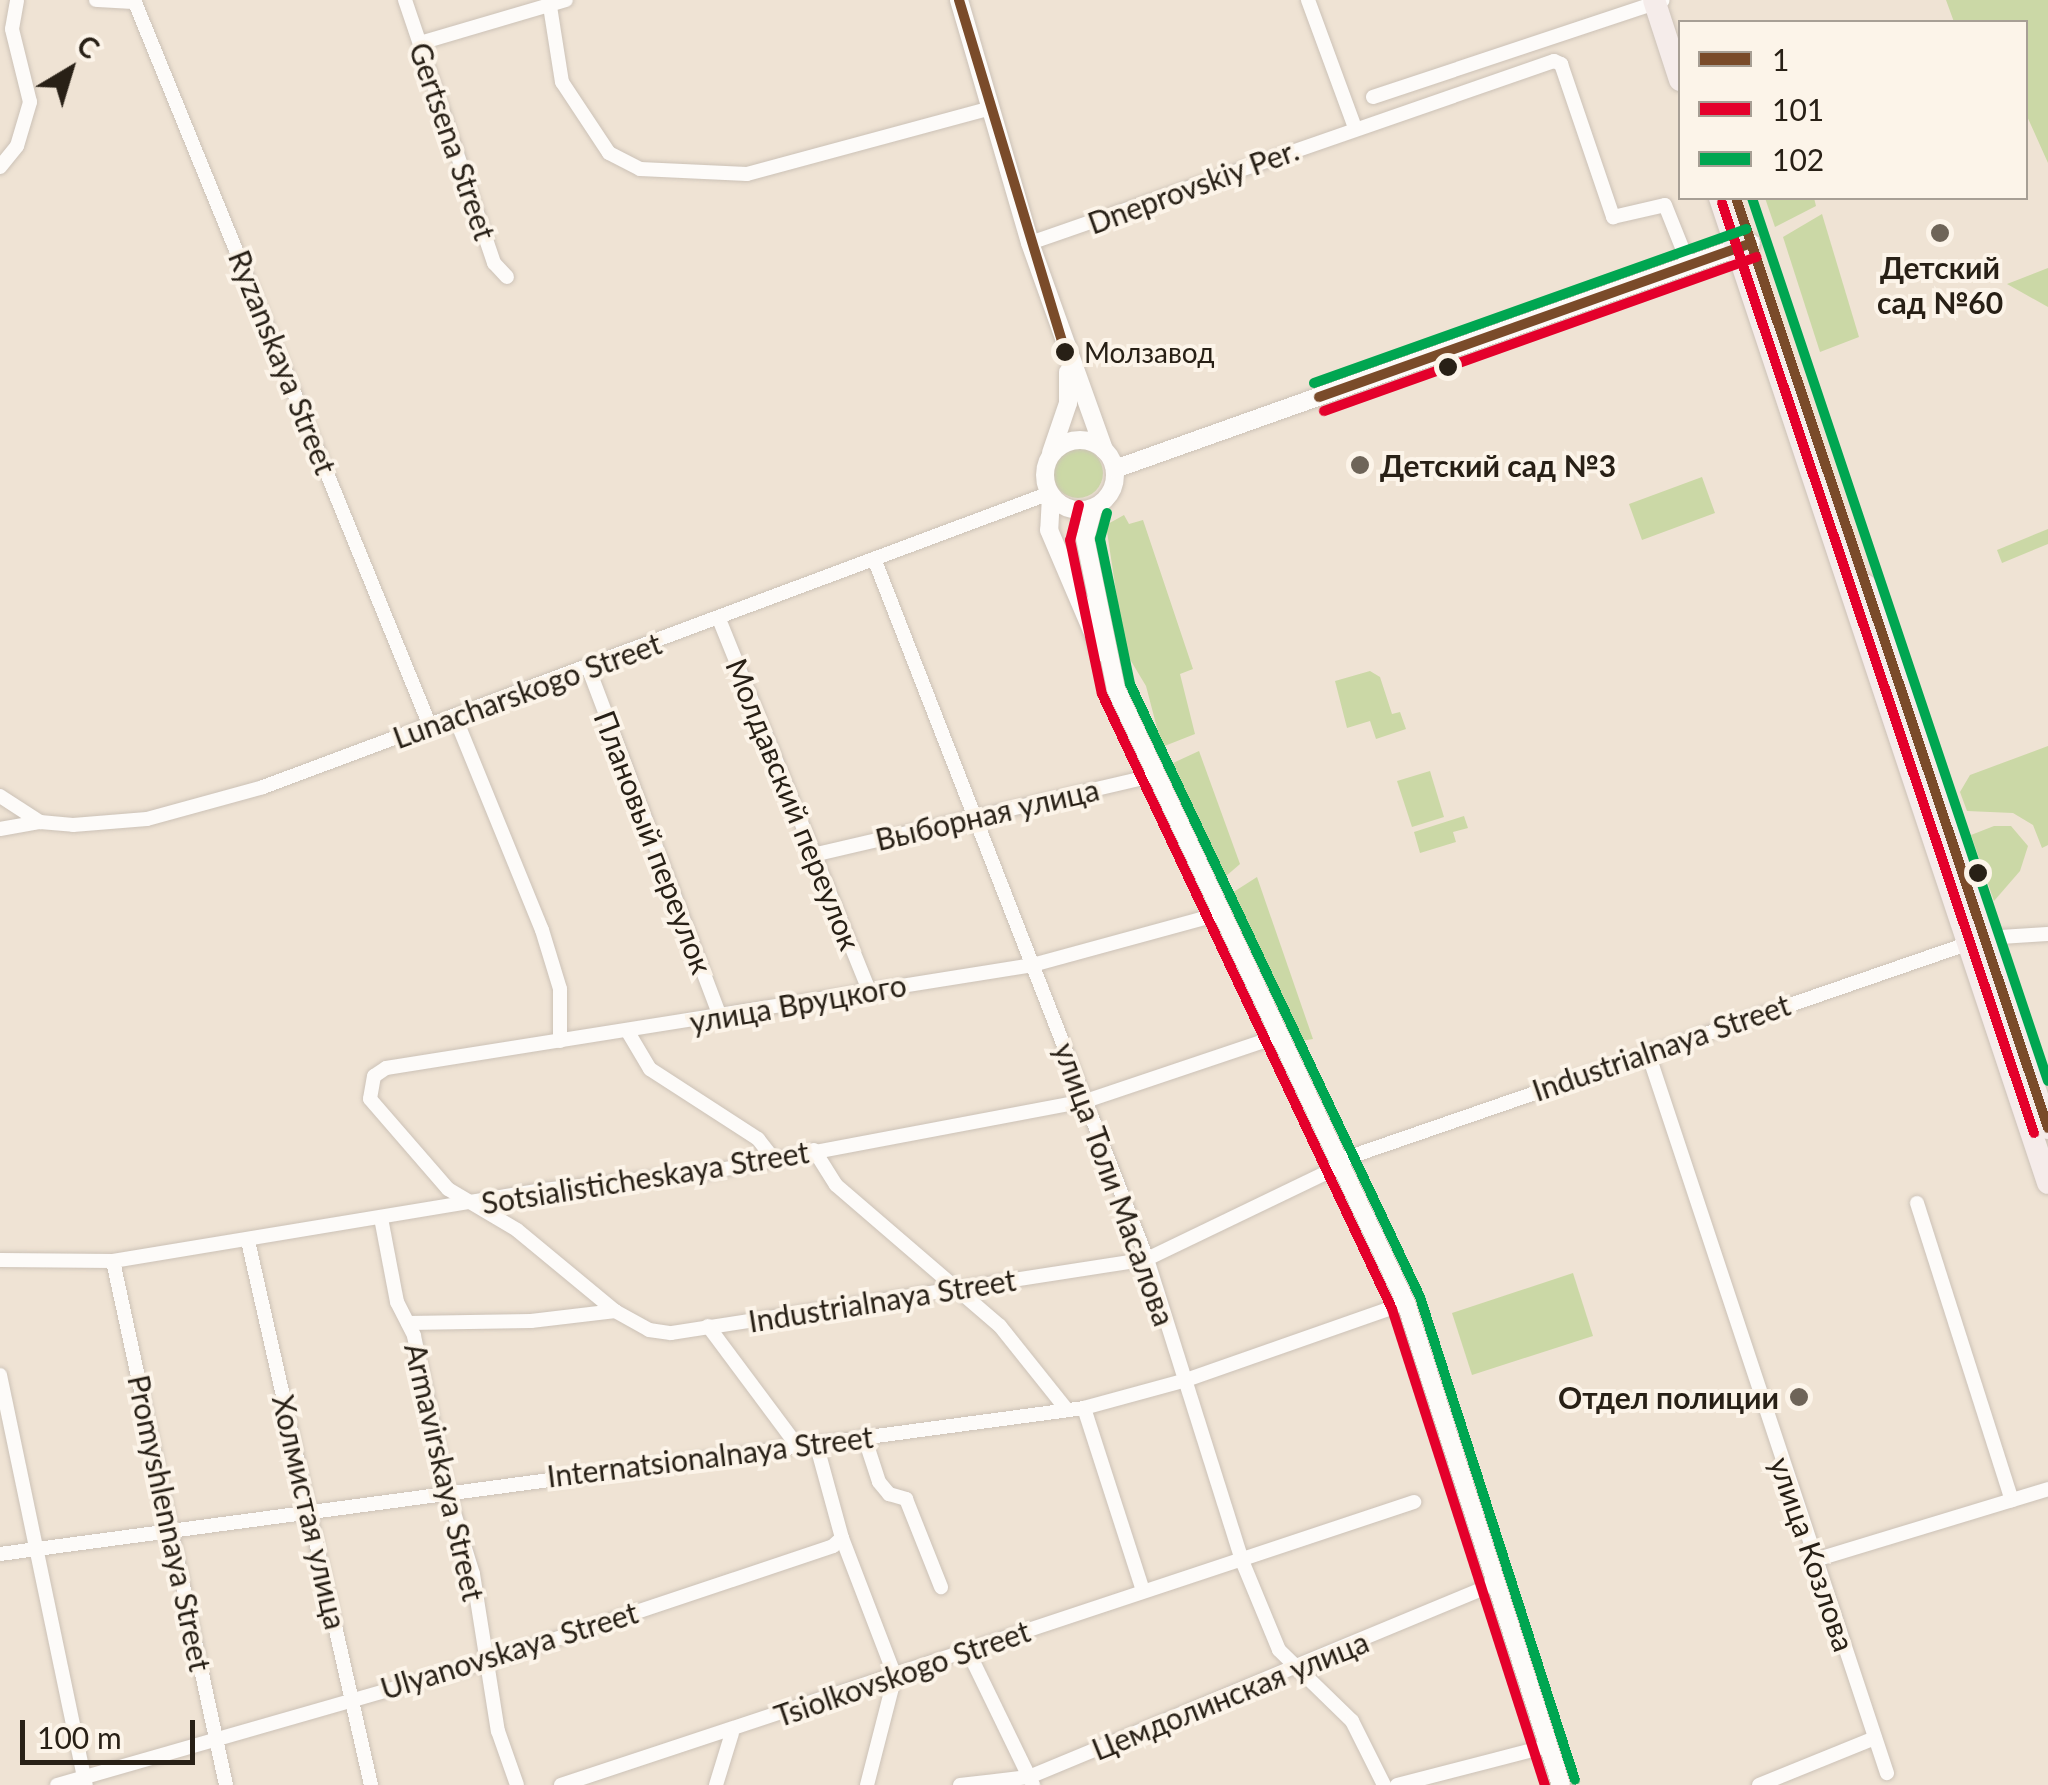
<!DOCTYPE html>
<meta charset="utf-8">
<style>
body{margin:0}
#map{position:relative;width:2048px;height:1785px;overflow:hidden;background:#efe3d4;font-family:Lato,sans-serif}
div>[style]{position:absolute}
.green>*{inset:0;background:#cbd8a6}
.round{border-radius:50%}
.roads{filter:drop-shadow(0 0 2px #ccc2b7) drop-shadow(0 0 2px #ccc2b7)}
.minor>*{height:14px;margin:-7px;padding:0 7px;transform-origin:7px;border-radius:7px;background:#fdfbf9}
.tertiary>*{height:18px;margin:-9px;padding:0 9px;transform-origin:9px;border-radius:9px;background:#fdfbf9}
.tertiary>.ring{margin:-9px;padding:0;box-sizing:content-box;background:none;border:18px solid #fdfbf9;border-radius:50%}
.trunk>*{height:22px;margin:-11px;padding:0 11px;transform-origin:11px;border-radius:11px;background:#f5ecea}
.bus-1>*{height:10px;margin:-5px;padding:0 5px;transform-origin:5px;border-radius:5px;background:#7a4b2a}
.bus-2>*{height:10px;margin:-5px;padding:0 5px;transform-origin:5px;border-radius:5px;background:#e4002b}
.bus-3>*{height:10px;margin:-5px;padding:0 5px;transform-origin:5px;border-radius:5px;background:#00a651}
.dots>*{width:28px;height:28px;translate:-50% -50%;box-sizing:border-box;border:5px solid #fcf4e9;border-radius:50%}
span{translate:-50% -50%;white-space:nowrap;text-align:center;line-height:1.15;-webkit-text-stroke:8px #fcf4e9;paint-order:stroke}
.bus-label{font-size:28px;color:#282016}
.left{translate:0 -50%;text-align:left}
.street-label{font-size:30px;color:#282016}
.poi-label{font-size:30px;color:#282016;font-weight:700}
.right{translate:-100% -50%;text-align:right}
.legend{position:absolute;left:1678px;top:20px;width:350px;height:180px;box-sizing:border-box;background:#fcf4e9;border:2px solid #a79f95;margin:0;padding:12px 18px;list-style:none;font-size:30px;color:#282016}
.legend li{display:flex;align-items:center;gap:20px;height:50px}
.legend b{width:50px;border:2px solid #a79f95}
.north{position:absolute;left:20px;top:20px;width:100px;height:100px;-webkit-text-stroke:8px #fcf4e9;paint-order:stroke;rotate:38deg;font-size:28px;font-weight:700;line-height:40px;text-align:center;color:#282016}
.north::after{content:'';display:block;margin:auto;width:35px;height:45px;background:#282016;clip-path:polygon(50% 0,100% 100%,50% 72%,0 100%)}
.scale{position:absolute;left:20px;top:1720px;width:175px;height:45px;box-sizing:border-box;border:5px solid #282016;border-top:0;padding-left:12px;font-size:30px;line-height:35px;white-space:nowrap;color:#282016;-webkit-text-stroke:8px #fcf4e9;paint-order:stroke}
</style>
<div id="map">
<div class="green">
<div style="clip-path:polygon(1946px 0,2048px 0,2048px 163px,2026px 114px,2026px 22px,1954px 22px)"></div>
<div style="clip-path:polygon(1765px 198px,1814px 198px,1816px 206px,1775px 227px)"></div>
<div style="clip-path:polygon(1822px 214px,1859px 337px,1820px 352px,1783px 237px)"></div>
<div style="clip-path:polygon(2048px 268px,2048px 307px,2007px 284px)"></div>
<div class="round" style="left:1053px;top:448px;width:50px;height:50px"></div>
<div style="clip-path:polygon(1702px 477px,1715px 513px,1642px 540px,1629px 504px)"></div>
<div style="clip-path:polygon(1124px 515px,1129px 524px,1143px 520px,1193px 669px,1180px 674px,1195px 734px,1162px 747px,1146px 686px,1125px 651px,1106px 525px)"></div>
<div style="clip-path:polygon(2048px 529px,2048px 544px,2002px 563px,1997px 550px)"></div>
<div style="clip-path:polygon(1370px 671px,1380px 677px,1392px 714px,1400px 712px,1406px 729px,1376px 739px,1370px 721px,1347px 728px,1335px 681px)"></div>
<div style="clip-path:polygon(2048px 746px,2048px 845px,2042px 848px,2033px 825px,2013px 813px,1967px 811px,1960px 792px,1970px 775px)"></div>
<div style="clip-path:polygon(1199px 751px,1240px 864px,1225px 877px,1173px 763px)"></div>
<div style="clip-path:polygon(1430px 771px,1444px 817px,1412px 827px,1397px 781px)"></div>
<div style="clip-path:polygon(1464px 816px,1468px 828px,1453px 832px,1456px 842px,1420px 853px,1414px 832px)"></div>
<div style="clip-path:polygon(1994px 826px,2011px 826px,2028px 846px,2020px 871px,1994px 901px,1971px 835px)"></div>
<div style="clip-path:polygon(1257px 877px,1313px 1039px,1301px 1041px,1232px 893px)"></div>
<div style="clip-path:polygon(1573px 1273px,1593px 1336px,1472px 1375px,1452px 1313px)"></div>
</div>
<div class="roads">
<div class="minor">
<div style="left:96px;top:0;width:39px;rotate:3deg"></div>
<div style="left:134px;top:0;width:784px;rotate:67.82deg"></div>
<div style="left:405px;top:0;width:278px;rotate:71.3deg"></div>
<div style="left:494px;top:263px;width:19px;rotate:47deg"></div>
<div style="left:549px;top:0;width:83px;rotate:81deg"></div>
<div style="left:562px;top:82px;width:85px;rotate:56.5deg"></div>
<div style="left:609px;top:153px;width:35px;rotate:27deg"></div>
<div style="left:640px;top:169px;width:107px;rotate:2.7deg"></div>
<div style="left:747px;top:174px;width:253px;rotate:-15.1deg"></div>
<div style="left:1308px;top:0;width:136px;rotate:69.8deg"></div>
<div style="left:420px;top:43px;width:152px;rotate:-16.4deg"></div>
<div style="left:1373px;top:97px;width:305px;rotate:-18.4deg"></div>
<div style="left:0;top:167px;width:27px;rotate:-51deg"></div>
<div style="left:17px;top:146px;width:46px;rotate:-73.5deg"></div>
<div style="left:30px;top:102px;width:75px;rotate:-103.9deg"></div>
<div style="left:12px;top:29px;width:29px;rotate:-80deg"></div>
<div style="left:1030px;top:243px;width:555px;rotate:-19.15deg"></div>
<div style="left:1554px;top:61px;width:8px;rotate:23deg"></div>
<div style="left:1561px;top:64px;width:162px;rotate:71.2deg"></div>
<div style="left:1613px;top:217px;width:53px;rotate:-13deg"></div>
<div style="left:1665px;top:205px;width:65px;rotate:68.2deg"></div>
<div style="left:875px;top:561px;width:749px;rotate:68.71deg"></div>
<div style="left:1147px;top:1259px;width:319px;rotate:72.5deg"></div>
<div style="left:1243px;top:1563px;width:94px;rotate:67.5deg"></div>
<div style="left:1279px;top:1650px;width:102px;rotate:44.2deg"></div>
<div style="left:1352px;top:1721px;width:72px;rotate:63.4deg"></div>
<div style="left:719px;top:619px;width:401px;rotate:68deg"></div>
<div style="left:588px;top:667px;width:373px;rotate:69.3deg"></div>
<div style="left:455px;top:717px;width:230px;rotate:67.8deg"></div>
<div style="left:542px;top:930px;width:62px;rotate:73deg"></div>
<div style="left:560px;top:989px;width:52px;rotate:90deg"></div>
<div style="left:0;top:796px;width:48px;rotate:33deg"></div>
<div style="left:40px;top:822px;width:33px;rotate:5deg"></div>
<div style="left:73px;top:825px;width:74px;rotate:-4.6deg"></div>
<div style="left:147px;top:819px;width:120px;rotate:-15.4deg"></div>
<div style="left:263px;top:787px;width:840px;rotate:-20.48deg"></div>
<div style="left:0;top:829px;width:41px;rotate:-9.9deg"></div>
<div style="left:817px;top:854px;width:348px;rotate:-13.1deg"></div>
<div style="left:1219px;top:914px;width:193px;rotate:164.7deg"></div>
<div style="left:1033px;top:965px;width:655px;rotate:170.95deg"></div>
<div style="left:386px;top:1068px;width:14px;rotate:146deg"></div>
<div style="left:374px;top:1076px;width:23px;rotate:100deg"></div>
<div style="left:370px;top:1099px;width:119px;rotate:49.1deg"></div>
<div style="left:448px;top:1189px;width:80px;rotate:30.7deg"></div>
<div style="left:517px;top:1230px;width:127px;rotate:39.6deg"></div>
<div style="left:615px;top:1311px;width:39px;rotate:29deg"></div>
<div style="left:649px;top:1330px;width:22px;rotate:8deg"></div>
<div style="left:671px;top:1333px;width:482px;rotate:-8.8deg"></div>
<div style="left:1147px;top:1259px;width:214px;rotate:-25.7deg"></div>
<div style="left:628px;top:1032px;width:43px;rotate:59.3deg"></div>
<div style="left:650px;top:1069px;width:129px;rotate:32.9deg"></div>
<div style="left:758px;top:1139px;width:24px;rotate:52deg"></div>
<div style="left:1647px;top:1050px;width:762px;rotate:71.64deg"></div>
<div style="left:814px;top:1150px;width:41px;rotate:57.8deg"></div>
<div style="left:836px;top:1185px;width:216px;rotate:40.7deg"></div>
<div style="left:1000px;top:1326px;width:107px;rotate:51.4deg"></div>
<div style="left:1338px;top:1161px;width:683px;rotate:-19.04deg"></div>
<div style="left:1984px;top:938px;width:64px;rotate:-3.6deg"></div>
<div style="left:1917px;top:1203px;width:312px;rotate:72.3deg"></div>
<div style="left:381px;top:1218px;width:86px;rotate:79.2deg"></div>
<div style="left:397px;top:1302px;width:38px;rotate:63deg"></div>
<div style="left:414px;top:1336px;width:157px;rotate:77.9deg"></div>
<div style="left:447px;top:1490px;width:88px;rotate:72.8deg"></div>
<div style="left:473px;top:1574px;width:159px;rotate:81deg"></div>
<div style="left:498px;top:1731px;width:57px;rotate:70.6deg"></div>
<div style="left:248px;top:1241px;width:558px;rotate:77.26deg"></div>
<div style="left:0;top:1260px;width:113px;rotate:0.5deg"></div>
<div style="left:113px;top:1261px;width:436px;rotate:-9.4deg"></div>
<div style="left:543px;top:1190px;width:167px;rotate:-6.2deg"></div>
<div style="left:709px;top:1172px;width:387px;rotate:-10.7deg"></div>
<div style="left:1089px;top:1100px;width:200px;rotate:-18.6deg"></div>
<div style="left:113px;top:1261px;width:536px;rotate:77.83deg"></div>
<div style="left:408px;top:1323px;width:123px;rotate:-0.9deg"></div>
<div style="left:531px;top:1321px;width:85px;rotate:-6.8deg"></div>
<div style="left:708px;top:1326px;width:147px;rotate:53.3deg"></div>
<div style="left:0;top:1375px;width:419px;rotate:78.2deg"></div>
<div style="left:1084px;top:1408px;width:192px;rotate:72.1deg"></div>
<div style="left:864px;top:1436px;width:48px;rotate:71.9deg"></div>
<div style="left:879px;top:1482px;width:16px;rotate:50deg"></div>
<div style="left:889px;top:1494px;width:18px;rotate:16deg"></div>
<div style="left:906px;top:1499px;width:95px;rotate:68.3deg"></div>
<div style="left:816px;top:1443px;width:98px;rotate:74.7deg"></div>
<div style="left:842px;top:1538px;width:148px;rotate:69deg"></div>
<div style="left:895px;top:1676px;width:113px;rotate:104.4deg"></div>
<div style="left:0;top:1554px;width:1094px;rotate:-7.67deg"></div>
<div style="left:1084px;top:1408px;width:103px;rotate:-15.3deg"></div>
<div style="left:1183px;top:1381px;width:236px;rotate:-19.3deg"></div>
<div style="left:1815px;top:1560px;width:244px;rotate:-16.9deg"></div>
<div style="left:968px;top:1651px;width:149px;rotate:64.1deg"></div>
<div style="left:57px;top:1785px;width:447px;rotate:-16deg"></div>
<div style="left:487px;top:1662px;width:365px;rotate:-18.5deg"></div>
<div style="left:833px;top:1546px;width:12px;rotate:-42deg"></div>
<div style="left:561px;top:1785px;width:899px;rotate:-18.35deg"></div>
<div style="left:716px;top:1785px;width:54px;rotate:-72.9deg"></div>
<div style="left:960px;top:1785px;width:69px;rotate:-6.6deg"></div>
<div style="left:1029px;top:1777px;width:503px;rotate:-22.54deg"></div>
<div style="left:1397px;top:1785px;width:156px;rotate:-14.5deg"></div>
<div style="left:1759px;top:1785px;width:125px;rotate:-22.1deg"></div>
</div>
<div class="tertiary">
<div style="left:959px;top:0;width:253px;rotate:73.7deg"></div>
<div style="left:1030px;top:243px;width:220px;rotate:70.3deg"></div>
<div class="ring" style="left:1045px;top:440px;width:52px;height:52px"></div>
<div style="left:1051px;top:453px;width:53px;rotate:-71.2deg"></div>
<div style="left:1068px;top:403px;width:31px;rotate:-90deg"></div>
<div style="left:1115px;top:469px;width:675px;rotate:-19.56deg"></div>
<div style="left:1051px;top:496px;width:34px;rotate:93deg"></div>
<div style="left:1049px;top:530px;width:133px;rotate:66.9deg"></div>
<div style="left:1093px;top:509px;width:30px;rotate:105deg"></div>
<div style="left:1085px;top:538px;width:154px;rotate:78.4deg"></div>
<div style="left:1116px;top:689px;width:679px;rotate:64.72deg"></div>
<div style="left:1406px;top:1303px;width:506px;rotate:72.17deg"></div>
</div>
<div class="trunk">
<div style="left:1654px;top:0;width:84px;rotate:72deg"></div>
<div style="left:1720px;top:198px;width:1038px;rotate:71.58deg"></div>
<div style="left:1865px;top:585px;width:573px;rotate:71.38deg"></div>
</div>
</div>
<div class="bus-1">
<div style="left:959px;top:0;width:368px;rotate:73.2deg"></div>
<div style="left:1736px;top:198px;width:981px;rotate:71.45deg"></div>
<div style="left:1319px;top:397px;width:459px;rotate:-19.6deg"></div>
</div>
<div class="bus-2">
<div style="left:1722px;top:203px;width:981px;rotate:71.45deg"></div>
<div style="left:1324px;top:411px;width:459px;rotate:-19.6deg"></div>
<div style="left:1079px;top:505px;width:36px;rotate:104deg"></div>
<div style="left:1070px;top:540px;width:157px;rotate:78.3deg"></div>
<div style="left:1102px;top:694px;width:680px;rotate:64.75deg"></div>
<div style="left:1392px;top:1309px;width:500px;rotate:72.2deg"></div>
</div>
<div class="bus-3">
<div style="left:1752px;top:198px;width:931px;rotate:71.47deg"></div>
<div style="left:1314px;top:383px;width:459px;rotate:-19.6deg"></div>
<div style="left:1107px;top:513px;width:27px;rotate:105deg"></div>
<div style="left:1100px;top:539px;width:148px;rotate:78.3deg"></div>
<div style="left:1130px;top:684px;width:678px;rotate:64.68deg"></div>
<div style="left:1420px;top:1297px;width:507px;rotate:72.21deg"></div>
</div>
<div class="dots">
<div style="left:1940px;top:233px;background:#6e6458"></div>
<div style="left:1065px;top:352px;background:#282016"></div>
<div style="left:1448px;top:367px;background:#282016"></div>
<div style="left:1360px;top:465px;background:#6e6458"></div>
<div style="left:1978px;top:873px;background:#282016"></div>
<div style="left:1799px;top:1397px;background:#6e6458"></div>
</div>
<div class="bus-label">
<span class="left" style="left:1084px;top:352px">Молзавод</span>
</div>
<div class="street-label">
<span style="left:453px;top:141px;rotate:71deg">Gertsena Street</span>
<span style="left:1193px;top:186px;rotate:-20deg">Dneprovskiy Per.</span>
<span style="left:283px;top:362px;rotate:68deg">Ryzanskaya Street</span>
<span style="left:527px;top:690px;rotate:-20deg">Lunacharskogo Street</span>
<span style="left:794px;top:804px;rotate:68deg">Молдавский переулок</span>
<span style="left:987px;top:814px;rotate:-13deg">Выборная улица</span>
<span style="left:654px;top:842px;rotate:69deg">Плановый переулок</span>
<span style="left:798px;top:1003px;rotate:-10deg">улица Вруцкого</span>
<span style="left:1661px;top:1047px;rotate:-19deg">Industrialnaya Street</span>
<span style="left:645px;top:1177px;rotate:-9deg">Sotsialisticheskaya Street</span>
<span style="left:1115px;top:1184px;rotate:70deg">улица Толи Масалова</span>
<span style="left:882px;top:1300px;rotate:-9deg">Industrialnaya Street</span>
<span style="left:710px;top:1456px;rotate:-7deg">Internatsionalnaya Street</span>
<span style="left:445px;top:1472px;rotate:77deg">Armavirskaya Street</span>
<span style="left:310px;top:1512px;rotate:77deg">Холмистая улица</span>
<span style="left:170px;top:1523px;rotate:78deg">Promyshlennaya Street</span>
<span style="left:1813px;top:1554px;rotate:71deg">улица Козлова</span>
<span style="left:509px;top:1650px;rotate:-17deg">Ulyanovskaya Street</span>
<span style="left:902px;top:1673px;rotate:-19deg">Tsiolkovskogo Street</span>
<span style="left:1230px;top:1695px;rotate:-22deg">Цемдолинская улица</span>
</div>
<div class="poi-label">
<span style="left:1940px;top:284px">Детский<br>сад №60</span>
<span class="left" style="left:1380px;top:465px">Детский сад №3</span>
<span class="right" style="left:1779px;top:1397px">Отдел полиции</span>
</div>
<ul class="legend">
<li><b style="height:12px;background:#7a4b2a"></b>1</li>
<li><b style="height:12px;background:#e4002b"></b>101</li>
<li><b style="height:12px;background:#00a651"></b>102</li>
</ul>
<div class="north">С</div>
<div class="scale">100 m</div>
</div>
